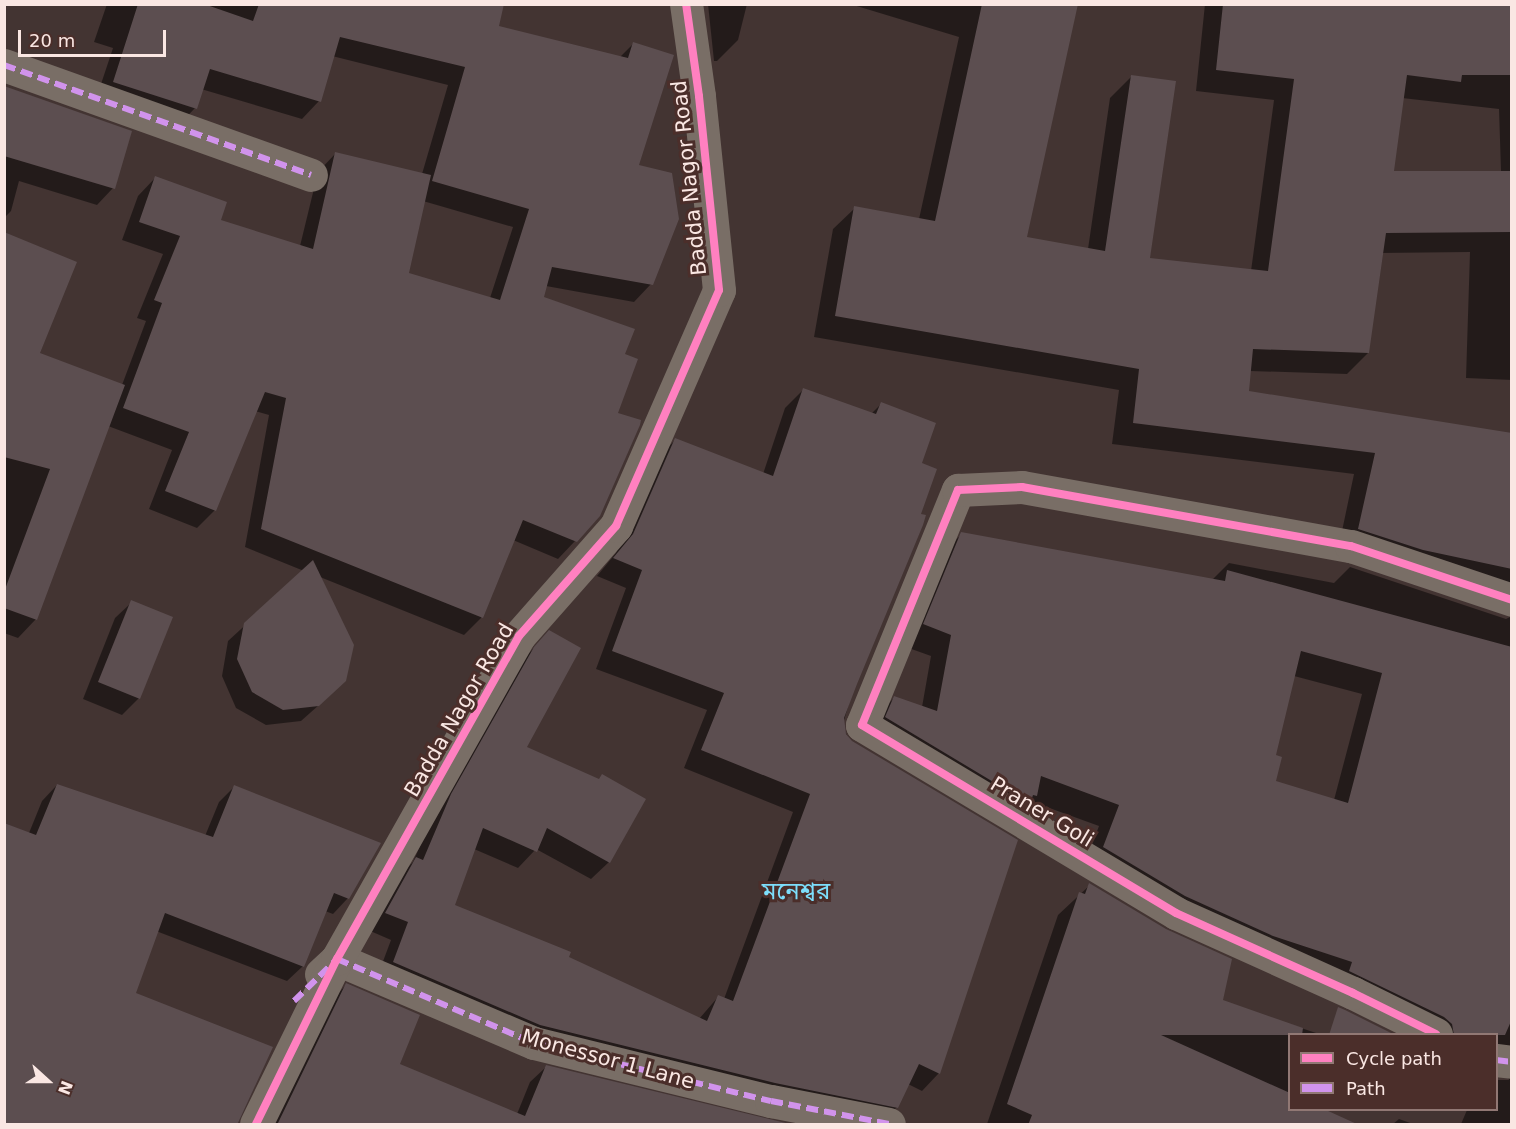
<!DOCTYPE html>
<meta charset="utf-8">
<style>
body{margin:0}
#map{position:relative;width:1516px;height:1129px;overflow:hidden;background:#433432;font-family:"DejaVu Sans","Noto Sans Bengali",sans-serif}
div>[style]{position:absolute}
.shadow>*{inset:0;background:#0007}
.building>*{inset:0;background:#5c4e50}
.minor>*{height:33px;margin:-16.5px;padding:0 16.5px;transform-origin:16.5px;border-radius:16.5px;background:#796e66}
.quiet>*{height:6px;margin-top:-3px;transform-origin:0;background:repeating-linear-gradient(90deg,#d193ec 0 12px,transparent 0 18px)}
.cycleway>*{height:8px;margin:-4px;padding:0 4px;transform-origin:4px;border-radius:4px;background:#ff80c0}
span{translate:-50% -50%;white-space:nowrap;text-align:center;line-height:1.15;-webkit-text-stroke:6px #4b2e2a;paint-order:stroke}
.street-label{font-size:21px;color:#fae7e3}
.quarter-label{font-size:24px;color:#7ddefb}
.frame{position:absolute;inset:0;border:6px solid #fae7e3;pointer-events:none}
.legend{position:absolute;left:1288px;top:1033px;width:210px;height:78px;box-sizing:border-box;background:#4b2e2a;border:2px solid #917874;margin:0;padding:8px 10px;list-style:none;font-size:18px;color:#fae7e3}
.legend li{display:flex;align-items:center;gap:12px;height:30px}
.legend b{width:30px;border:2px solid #917874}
.north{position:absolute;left:18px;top:1051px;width:60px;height:60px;-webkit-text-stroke:4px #4b2e2a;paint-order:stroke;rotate:111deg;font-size:16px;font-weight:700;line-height:24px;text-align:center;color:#fae7e3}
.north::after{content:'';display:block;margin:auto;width:21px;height:27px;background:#fae7e3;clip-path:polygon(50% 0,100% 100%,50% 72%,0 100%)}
.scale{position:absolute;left:18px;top:30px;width:148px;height:27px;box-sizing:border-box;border:3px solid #fae7e3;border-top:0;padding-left:8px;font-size:18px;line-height:21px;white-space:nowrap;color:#fae7e3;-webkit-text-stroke:4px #4b2e2a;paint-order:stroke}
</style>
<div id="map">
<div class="shadow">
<div style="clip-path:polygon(evenodd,107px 4px,503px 4px,497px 27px,619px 58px,633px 44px,637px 167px,651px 284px,634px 302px,546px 286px,543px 298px,623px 355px,616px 413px,575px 541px,558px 559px,513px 540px,481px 618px,464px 635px,320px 577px,328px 697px,301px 721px,266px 725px,236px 708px,222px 676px,228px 641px,304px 571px,245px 547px,269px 415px,255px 411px,215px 510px,197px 528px,149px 509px,172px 450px,108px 426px,36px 619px,18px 638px,4px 633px,4px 236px,38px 354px,122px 385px,146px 321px,137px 318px,163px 254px,122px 240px,138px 196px,155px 178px,219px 221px,300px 246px,318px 172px,335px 154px,422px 174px,448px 85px,332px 56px,319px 101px,302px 119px,201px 89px,195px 108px,178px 126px,96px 99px,113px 48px,94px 42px,107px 4px,423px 201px,513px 227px,490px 298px,407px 274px,423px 201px)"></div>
<div style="clip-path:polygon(708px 4px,747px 4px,738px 40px,717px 61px,714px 61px)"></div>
<div style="clip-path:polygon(evenodd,850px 4px,1076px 4px,1025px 238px,1088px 249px,1110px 98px,1131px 77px,1148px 259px,1251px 271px,1274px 100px,1196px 91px,1205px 4px,1512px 4px,1512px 380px,1466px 378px,1470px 252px,1381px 253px,1368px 353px,1347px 374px,1250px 371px,1247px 393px,1512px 435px,1512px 1124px,1461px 1124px,1467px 1110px,1496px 1110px,1496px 1080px,1509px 1080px,1508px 1076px,1496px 1066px,1496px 1034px,1416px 1034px,1083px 869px,1099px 826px,1030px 801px,1008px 824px,873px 719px,894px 698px,922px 707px,931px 656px,903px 646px,940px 555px,962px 534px,1212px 580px,1229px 563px,1334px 583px,1350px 567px,1506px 619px,1510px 617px,1505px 608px,1338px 550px,1354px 474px,1112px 444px,1119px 390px,814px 337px,833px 229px,855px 208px,919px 219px,959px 37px,850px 4px,1402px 98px,1499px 109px,1501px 172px,1392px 173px,1402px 98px,850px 4px,1294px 676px,1362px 694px,1334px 800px,1274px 782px,1274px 756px,1294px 676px)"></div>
<div style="clip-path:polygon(4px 88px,113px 188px,97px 205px,19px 181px,11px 211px,4px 218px)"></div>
<div style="clip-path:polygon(803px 390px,871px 414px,881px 404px,920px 464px,842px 727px,851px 742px,939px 1073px,922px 1091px,908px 1084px,897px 1107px,880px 1124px,757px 1100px,376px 980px,391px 940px,368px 930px,399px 876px,413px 862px,434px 814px,517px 666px,549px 632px,525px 748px,609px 862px,591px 879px,536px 849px,518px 868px,474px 849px,453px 906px,699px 1019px,718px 997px,724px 999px,793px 812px,684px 768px,707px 710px,596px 669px,626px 588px,597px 576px,616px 553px,658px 458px,675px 440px,763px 474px,785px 408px)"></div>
<div style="clip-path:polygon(132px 602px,139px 698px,122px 715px,83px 699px,115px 618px)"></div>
<div style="clip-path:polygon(57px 785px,205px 836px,219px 802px,234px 787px,348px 898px,333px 914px,325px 911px,303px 966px,287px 981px,156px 931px,134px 994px,4px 1124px,29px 833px,42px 801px)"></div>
<div style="clip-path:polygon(1090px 885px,1221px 1001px,1319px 1034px,1290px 1034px,1290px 1110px,1322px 1110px,1355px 1124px,987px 1124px,1058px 915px)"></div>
<div style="clip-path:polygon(346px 985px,399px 1065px,517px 1114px,530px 1082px,546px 1067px,786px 1124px,270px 1124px,331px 1001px)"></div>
<div style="clip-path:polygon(1399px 1119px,1413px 1124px,1393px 1124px)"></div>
</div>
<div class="building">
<div style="clip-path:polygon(138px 4px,204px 4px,253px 21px,259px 4px,504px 4px,499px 26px,628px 58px,633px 42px,674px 55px,639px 165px,672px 173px,679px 219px,653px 285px,552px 267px,544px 297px,635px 329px,625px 354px,638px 359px,618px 413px,641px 420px,640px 425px,600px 516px,577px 542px,523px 520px,483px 618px,261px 529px,286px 398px,265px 392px,216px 511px,165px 491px,189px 432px,123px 408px,162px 303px,154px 300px,180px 236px,139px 222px,155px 176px,227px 202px,221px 220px,313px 249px,335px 152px,431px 175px,409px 273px,500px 300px,529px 209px,432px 181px,465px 67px,340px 37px,321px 102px,210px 69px,197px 109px,113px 82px)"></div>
<div style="clip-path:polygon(982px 4px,1078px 4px,1027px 237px,1105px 251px,1131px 75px,1176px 81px,1150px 258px,1268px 271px,1294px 79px,1216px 70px,1223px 4px,1512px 4px,1512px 75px,1462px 75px,1461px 82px,1407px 75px,1394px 171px,1512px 171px,1512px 232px,1386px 233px,1369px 353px,1253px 349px,1249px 391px,1512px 433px,1512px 569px,1423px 550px,1358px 529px,1375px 453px,1133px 423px,1139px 369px,835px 316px,854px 206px,935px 221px)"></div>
<div style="clip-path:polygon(4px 86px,132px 131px,115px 189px,4px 156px)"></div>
<div style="clip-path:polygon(4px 232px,77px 262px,40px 353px,125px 385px,37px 620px,4px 608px,4px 592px,50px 469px,4px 457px)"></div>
<div style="clip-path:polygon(803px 388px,876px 414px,881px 402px,936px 423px,922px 463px,937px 469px,921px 514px,926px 515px,923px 525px,857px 684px,844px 718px,846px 734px,852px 741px,1018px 840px,940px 1074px,919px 1064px,898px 1108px,775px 1083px,540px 1025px,393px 962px,408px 922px,385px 913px,416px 857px,423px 860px,451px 794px,534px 647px,549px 630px,581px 648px,527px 747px,599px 779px,602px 774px,646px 799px,610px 863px,547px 828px,537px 852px,483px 828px,455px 905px,571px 952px,569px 957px,707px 1021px,718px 995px,733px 1001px,810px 794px,701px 750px,724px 693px,612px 651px,642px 570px,613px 558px,633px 534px,675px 438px,773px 476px)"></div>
<div style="clip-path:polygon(evenodd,961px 532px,1225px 581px,1227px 570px,1512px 647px,1512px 1019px,1505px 1035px,1454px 1035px,1452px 1024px,1444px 1017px,1349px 971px,1352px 962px,1273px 936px,1185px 896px,1103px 847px,1119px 805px,1041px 776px,1037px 796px,1033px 795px,1030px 804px,885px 717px,894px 696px,937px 711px,951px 635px,923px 624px,961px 532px,1301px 651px,1382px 673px,1348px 803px,1276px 781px,1282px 757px,1276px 755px,1301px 651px)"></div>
<div style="clip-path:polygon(313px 560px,354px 645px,346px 681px,319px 706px,283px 710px,252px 692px,237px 659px,244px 623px)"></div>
<div style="clip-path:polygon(131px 600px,173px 617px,140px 699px,98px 682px)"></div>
<div style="clip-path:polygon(57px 784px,213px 837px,234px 785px,381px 843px,349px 899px,334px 893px,304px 967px,165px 913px,136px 993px,273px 1047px,237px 1125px,4px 1125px,4px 823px,36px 835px)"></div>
<div style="clip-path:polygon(1089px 883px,1166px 929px,1232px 959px,1223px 1000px,1303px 1028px,1302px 1035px,1161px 1035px,1290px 1093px,1290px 1110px,1326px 1110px,1359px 1125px,1028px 1125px,1032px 1115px,1007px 1104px,1079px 892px,1085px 894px)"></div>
<div style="clip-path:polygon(346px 983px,420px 1015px,400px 1064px,525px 1116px,546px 1065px,794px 1125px,277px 1125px)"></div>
<div style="clip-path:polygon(1338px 1007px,1345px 1010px,1395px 1035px,1329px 1035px)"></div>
</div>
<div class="minor">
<div style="left:4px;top:65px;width:326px;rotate:19.7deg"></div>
<div style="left:321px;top:974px;width:22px;rotate:-43deg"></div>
<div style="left:337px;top:959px;width:214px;rotate:23.1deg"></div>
<div style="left:534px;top:1043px;width:244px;rotate:13.8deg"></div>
<div style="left:771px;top:1101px;width:120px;rotate:11deg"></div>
<div style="left:1436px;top:1034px;width:93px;rotate:-153.7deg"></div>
<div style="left:1353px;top:993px;width:194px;rotate:-155.7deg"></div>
<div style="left:1176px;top:913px;width:366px;rotate:-149.1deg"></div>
<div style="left:862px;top:725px;width:254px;rotate:-67.8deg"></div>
<div style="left:958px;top:490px;width:64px;rotate:-2.7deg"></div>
<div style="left:1022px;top:487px;width:334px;rotate:10.2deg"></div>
<div style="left:1351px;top:546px;width:170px;rotate:18.5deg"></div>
<div style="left:1496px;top:1060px;width:16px;rotate:7deg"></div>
<div style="left:256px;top:1124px;width:184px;rotate:-63.9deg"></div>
<div style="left:337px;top:959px;width:371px;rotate:-60.6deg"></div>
<div style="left:519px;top:636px;width:147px;rotate:-48.6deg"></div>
<div style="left:616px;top:526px;width:257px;rotate:-66.4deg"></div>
<div style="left:719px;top:290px;width:195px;rotate:-95.9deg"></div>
<div style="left:699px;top:96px;width:93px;rotate:-98deg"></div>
</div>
<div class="quiet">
<div style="left:4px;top:65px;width:326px;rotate:19.7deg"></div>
<div style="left:294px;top:1001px;width:60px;rotate:-44.3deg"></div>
<div style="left:337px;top:959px;width:214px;rotate:23.1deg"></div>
<div style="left:534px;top:1043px;width:244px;rotate:13.8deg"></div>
<div style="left:771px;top:1101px;width:120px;rotate:11deg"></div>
<div style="left:1496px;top:1060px;width:16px;rotate:7deg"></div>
</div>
<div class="cycleway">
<div style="left:1436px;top:1034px;width:93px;rotate:-153.7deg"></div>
<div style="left:1353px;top:993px;width:194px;rotate:-155.7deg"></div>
<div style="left:1176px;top:913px;width:366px;rotate:-149.1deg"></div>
<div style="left:862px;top:725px;width:254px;rotate:-67.8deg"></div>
<div style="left:958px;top:490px;width:64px;rotate:-2.7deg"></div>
<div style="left:1022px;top:487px;width:334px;rotate:10.2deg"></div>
<div style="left:1351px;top:546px;width:170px;rotate:18.5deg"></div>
<div style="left:256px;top:1124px;width:184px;rotate:-63.9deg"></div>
<div style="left:337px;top:959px;width:371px;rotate:-60.6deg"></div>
<div style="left:519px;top:636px;width:147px;rotate:-48.6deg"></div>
<div style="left:616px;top:526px;width:257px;rotate:-66.4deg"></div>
<div style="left:719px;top:290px;width:195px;rotate:-95.9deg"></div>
<div style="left:699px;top:96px;width:93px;rotate:-98deg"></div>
</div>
<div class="street-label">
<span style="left:689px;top:178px;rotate:-96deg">Badda Nagor Road</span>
<span style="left:459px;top:710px;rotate:-60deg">Badda Nagor Road</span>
<span style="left:1042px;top:812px;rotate:31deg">Praner Goli</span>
<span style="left:608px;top:1059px;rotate:15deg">Monessor 1 Lane</span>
</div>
<div class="quarter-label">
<span style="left:796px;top:892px">মনেশ্বর</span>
</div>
<div class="frame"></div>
<ul class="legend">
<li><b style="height:8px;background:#ff80c0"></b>Cycle path</li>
<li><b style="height:8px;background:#d193ec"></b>Path</li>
</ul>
<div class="north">N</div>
<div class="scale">20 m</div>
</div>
